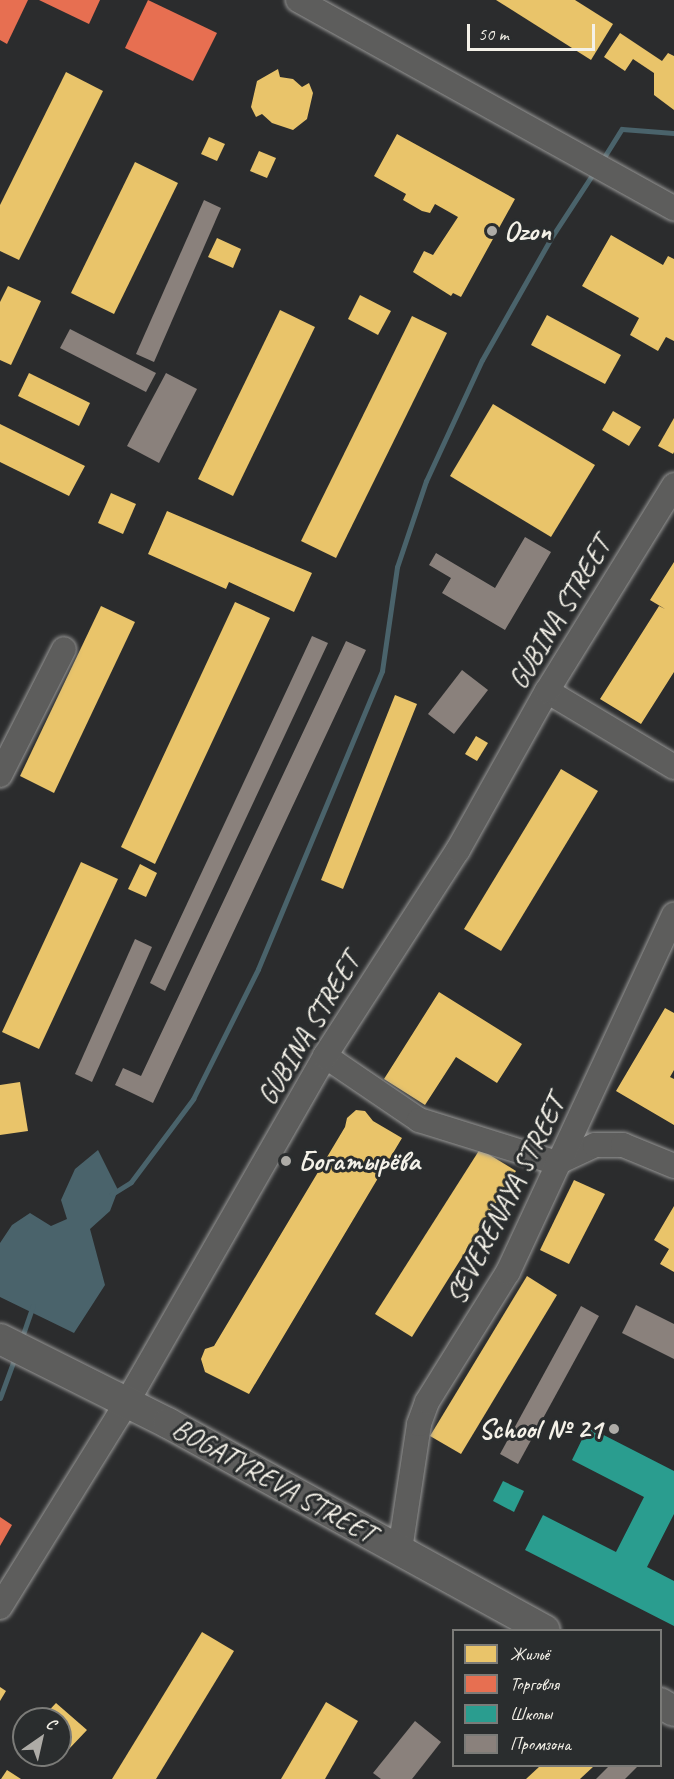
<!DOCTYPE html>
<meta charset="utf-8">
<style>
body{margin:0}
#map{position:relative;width:674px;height:1779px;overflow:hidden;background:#2b2c2d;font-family:Caveat,sans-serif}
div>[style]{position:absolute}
.water>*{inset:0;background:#4a636b}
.homes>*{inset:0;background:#e9c46a}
.shops>*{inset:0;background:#e76f51}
.schools>*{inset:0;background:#2a9d8f}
.industry>*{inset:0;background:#8a817c}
.stream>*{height:5px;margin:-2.5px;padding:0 2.5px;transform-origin:2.5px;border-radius:2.5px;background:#4a636b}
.roads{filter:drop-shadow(0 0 2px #979796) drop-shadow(0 0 2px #979796)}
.minor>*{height:24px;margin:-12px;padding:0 12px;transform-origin:12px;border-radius:12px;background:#5d5d5c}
.major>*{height:30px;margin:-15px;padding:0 15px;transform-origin:15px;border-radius:15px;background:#5d5d5c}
.dots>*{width:16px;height:16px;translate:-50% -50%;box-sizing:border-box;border:3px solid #2a2d2e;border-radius:50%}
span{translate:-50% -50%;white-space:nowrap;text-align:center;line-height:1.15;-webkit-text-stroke:6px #2a2d2e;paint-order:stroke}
.poi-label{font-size:28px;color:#f4f1e8;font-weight:700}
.left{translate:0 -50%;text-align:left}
.right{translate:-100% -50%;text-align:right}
.street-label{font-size:28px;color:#f4f1e8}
.legend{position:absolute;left:452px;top:1629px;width:210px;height:138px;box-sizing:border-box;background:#2a2d2e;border:2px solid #7b7b78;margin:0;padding:8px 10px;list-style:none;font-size:18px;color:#f4f1e8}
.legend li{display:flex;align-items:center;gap:12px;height:30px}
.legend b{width:30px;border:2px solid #7b7b78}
.north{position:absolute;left:12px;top:1707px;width:60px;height:60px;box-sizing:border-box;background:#2a2d2e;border:2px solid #7b7b78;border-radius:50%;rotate:34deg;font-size:16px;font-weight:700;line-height:24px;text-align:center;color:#f4f1e8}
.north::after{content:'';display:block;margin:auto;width:21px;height:27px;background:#aeaca7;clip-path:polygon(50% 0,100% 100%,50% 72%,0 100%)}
.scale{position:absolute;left:467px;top:24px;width:128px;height:27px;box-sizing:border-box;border:3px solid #f4f1e8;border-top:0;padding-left:8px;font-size:18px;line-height:21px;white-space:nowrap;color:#f4f1e8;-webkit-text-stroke:4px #2a2d2e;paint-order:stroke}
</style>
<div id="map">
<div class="water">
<div style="clip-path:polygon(98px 1150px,118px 1190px,110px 1211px,90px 1229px,105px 1285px,74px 1333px,0 1297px,0 1243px,12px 1225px,30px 1213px,51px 1226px,67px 1219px,61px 1200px,75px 1169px)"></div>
</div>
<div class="homes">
<div style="clip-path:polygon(496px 0,575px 0,613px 24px,591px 60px)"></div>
<div style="clip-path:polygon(620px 33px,662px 61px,668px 53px,674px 56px,674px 110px,654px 95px,654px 73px,633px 59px,625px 71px,604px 57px)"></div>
<div style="clip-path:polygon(278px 69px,280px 77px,293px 79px,302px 87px,309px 83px,313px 93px,307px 119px,293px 130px,272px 123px,262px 114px,256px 117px,251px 107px,257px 81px)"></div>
<div style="clip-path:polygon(66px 72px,103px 91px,19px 260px,0 251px,0 205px)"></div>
<div style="clip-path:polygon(397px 134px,515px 199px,461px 297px,453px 293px,451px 296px,413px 272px,424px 251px,433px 255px,458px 217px,435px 204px,430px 213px,422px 211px,403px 200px,406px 194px,374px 176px)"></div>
<div style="clip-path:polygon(209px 137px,225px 144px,217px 161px,201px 154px)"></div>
<div style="clip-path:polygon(259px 151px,276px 158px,267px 178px,250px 171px)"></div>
<div style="clip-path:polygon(135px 162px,178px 183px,114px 314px,71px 293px)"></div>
<div style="clip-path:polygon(611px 235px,663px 265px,668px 256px,674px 259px,674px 341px,666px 337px,658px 351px,630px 335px,639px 318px,582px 286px)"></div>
<div style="clip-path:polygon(217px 238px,241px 249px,233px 268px,208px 257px)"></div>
<div style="clip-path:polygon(8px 286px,41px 301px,11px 365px,0 360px,0 302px)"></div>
<div style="clip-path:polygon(360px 295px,391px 311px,378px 335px,348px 319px)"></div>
<div style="clip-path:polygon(280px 310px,315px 327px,233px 496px,198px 479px)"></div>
<div style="clip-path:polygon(547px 315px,621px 355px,605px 384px,531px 345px)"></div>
<div style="clip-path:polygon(412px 316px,447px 333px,336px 558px,301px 541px)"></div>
<div style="clip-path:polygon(29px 373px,90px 403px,79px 426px,18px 396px)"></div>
<div style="clip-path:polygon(493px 404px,595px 465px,551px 537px,450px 476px)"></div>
<div style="clip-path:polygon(613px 411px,641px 427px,629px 446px,602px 430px)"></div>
<div style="clip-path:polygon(674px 418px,674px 452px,673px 454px,658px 446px)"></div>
<div style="clip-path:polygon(0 424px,85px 466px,69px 496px,0 462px)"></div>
<div style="clip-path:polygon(111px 493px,136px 504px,123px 534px,98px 523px)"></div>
<div style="clip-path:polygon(167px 511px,312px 573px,294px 612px,229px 582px,226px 589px,148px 554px)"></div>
<div style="clip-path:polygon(674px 562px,674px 672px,641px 724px,600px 699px,659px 606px,665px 609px,650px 600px)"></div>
<div style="clip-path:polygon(235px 602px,270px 618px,155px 864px,121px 847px)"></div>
<div style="clip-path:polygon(101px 606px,135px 622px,54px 793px,20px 776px)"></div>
<div style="clip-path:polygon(395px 695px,417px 704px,343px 889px,321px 880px)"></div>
<div style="clip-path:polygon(476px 736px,488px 743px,477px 761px,465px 754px)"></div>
<div style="clip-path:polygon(561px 769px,598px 791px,501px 951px,464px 929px)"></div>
<div style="clip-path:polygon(81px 862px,118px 879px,39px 1049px,2px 1032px)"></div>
<div style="clip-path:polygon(140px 864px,157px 873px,146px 897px,128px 889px)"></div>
<div style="clip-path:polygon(439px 992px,522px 1044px,497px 1083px,456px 1057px,425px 1105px,384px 1079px)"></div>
<div style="clip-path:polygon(665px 1008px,674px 1013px,674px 1070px,670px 1077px,674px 1079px,674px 1125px,616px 1091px)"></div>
<div style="clip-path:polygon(20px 1082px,28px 1131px,0 1135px,0 1085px)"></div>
<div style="clip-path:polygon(356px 1110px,365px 1111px,373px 1121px,402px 1138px,249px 1394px,205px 1372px,201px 1359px,205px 1349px,214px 1346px,345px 1127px,347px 1118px)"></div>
<div style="clip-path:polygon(480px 1149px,516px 1171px,412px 1337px,375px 1314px)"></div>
<div style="clip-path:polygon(574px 1180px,605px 1194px,569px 1264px,540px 1250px)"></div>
<div style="clip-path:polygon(674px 1206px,674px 1272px,660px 1264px,669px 1249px,654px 1240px)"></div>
<div style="clip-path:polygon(527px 1276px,557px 1295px,461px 1454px,430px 1436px)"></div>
<div style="clip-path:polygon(202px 1632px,234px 1651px,156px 1779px,112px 1779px)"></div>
<div style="clip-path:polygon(0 1687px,6px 1691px,0 1701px)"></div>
<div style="clip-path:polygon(326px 1702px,358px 1721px,325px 1779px,281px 1779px)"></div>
<div style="clip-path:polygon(56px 1703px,87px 1730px,69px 1749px,60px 1741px,60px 1719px,41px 1719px)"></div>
<div style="clip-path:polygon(540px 1766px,594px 1766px,580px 1779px,526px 1779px)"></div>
<div style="clip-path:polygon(7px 1770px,21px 1779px,1px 1779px)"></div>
</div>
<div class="shops">
<div style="clip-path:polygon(0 0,28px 0,7px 44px,0 40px)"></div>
<div style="clip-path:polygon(39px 0,100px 0,89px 24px)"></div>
<div style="clip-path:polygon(148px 0,217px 33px,193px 81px,125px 48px)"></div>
<div style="clip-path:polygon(0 1517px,12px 1525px,0 1546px)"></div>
</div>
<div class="schools">
<div style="clip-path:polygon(588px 1427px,674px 1471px,674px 1514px,647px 1567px,674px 1581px,674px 1626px,525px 1550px,543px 1515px,616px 1552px,644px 1497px,572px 1460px)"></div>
<div style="clip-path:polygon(503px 1481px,524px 1491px,514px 1512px,493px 1501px)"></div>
</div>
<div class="industry">
<div style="clip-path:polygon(204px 200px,221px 208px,154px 362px,136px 354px)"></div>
<div style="clip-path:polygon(70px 329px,156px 373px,146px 392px,60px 348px)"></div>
<div style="clip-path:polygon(166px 373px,197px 389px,159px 463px,127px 446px)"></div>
<div style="clip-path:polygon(525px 537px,551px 552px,505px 630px,442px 593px,451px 578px,429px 565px,436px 553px,495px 588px)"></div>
<div style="clip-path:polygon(312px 636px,328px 643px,165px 991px,150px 983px)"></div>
<div style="clip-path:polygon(346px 641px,366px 650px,153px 1103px,115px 1085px,123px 1068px,141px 1076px)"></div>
<div style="clip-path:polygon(462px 670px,488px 690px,454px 734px,428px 714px)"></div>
<div style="clip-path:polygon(135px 939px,152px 947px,92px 1082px,75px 1074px)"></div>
<div style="clip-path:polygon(636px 1305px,674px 1324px,674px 1359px,622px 1333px)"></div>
<div style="clip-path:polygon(581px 1306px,599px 1316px,518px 1464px,500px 1454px)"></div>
<div style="clip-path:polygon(415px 1721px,441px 1742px,412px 1779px,381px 1779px,373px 1773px)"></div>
<div style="clip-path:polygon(609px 1766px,638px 1766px,625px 1779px,596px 1779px)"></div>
</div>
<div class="stream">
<div style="left:601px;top:162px;width:39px;rotate:-58deg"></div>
<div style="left:622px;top:129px;width:52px;rotate:4.4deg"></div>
<div style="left:112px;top:1194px;width:22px;rotate:-32deg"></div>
<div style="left:131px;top:1182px;width:104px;rotate:-53.2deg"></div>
<div style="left:193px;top:1099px;width:145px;rotate:-63.4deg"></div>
<div style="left:258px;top:969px;width:323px;rotate:-67.4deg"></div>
<div style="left:382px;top:671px;width:105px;rotate:-81.8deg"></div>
<div style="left:397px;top:567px;width:91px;rotate:-71.4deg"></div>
<div style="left:426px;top:481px;width:133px;rotate:-65.2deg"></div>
<div style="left:482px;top:360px;width:140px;rotate:-60.5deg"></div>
<div style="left:551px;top:238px;width:79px;rotate:-56.9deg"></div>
<div style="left:21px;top:1340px;width:36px;rotate:-71deg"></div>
<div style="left:0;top:1398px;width:44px;rotate:-69.9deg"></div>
</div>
<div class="roads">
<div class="minor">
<div style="left:298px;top:0;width:430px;rotate:29deg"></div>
<div style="left:547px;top:691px;width:148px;rotate:30.9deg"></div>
<div style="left:0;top:775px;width:141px;rotate:-63.1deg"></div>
<div style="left:325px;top:1056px;width:114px;rotate:34.2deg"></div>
<div style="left:419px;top:1120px;width:145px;rotate:17.3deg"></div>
<div style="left:557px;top:1163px;width:42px;rotate:-25.3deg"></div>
<div style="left:595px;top:1145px;width:28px"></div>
<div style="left:623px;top:1145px;width:55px;rotate:22.4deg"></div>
<div style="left:400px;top:1550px;width:127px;rotate:-81.4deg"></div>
<div style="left:419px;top:1424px;width:23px;rotate:-70deg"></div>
<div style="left:427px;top:1402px;width:153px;rotate:-58.1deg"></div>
<div style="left:508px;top:1272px;width:394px;rotate:-65.1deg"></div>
<div style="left:0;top:1607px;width:241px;rotate:-58.2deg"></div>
<div style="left:127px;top:1402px;width:399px;rotate:-60.2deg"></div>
<div style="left:325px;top:1056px;width:245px;rotate:-57.2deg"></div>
<div style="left:458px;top:850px;width:182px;rotate:-60.8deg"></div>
<div style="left:547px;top:691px;width:242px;rotate:-58.3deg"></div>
</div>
<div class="major">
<div style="left:0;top:1339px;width:188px;rotate:26.6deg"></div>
<div style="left:168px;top:1423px;width:430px;rotate:28.8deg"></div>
<div style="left:660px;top:1703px;width:16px;rotate:30deg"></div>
</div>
</div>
<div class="dots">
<div style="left:492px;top:231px;background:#aeaca7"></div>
<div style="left:286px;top:1161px;background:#aeaca7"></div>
<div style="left:614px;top:1429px;background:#aeaca7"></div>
</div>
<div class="poi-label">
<span class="left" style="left:504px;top:231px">Ozon</span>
<span class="left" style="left:298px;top:1161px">Богатырёва</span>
<span class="right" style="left:602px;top:1429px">School № 21</span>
</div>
<div class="street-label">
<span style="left:560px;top:613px;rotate:-59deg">GUBINA STREET</span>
<span style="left:309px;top:1029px;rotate:-59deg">GUBINA STREET</span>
<span style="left:506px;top:1200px;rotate:-63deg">SEVERENAYA STREET</span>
<span style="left:274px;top:1481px;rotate:29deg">BOGATYREVA STREET</span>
</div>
<ul class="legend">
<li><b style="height:16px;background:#e9c46a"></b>Жильё</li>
<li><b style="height:16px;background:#e76f51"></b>Торговля</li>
<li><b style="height:16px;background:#2a9d8f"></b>Школы</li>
<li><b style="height:16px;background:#8a817c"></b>Промзона</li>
</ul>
<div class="north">С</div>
<div class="scale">50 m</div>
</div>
